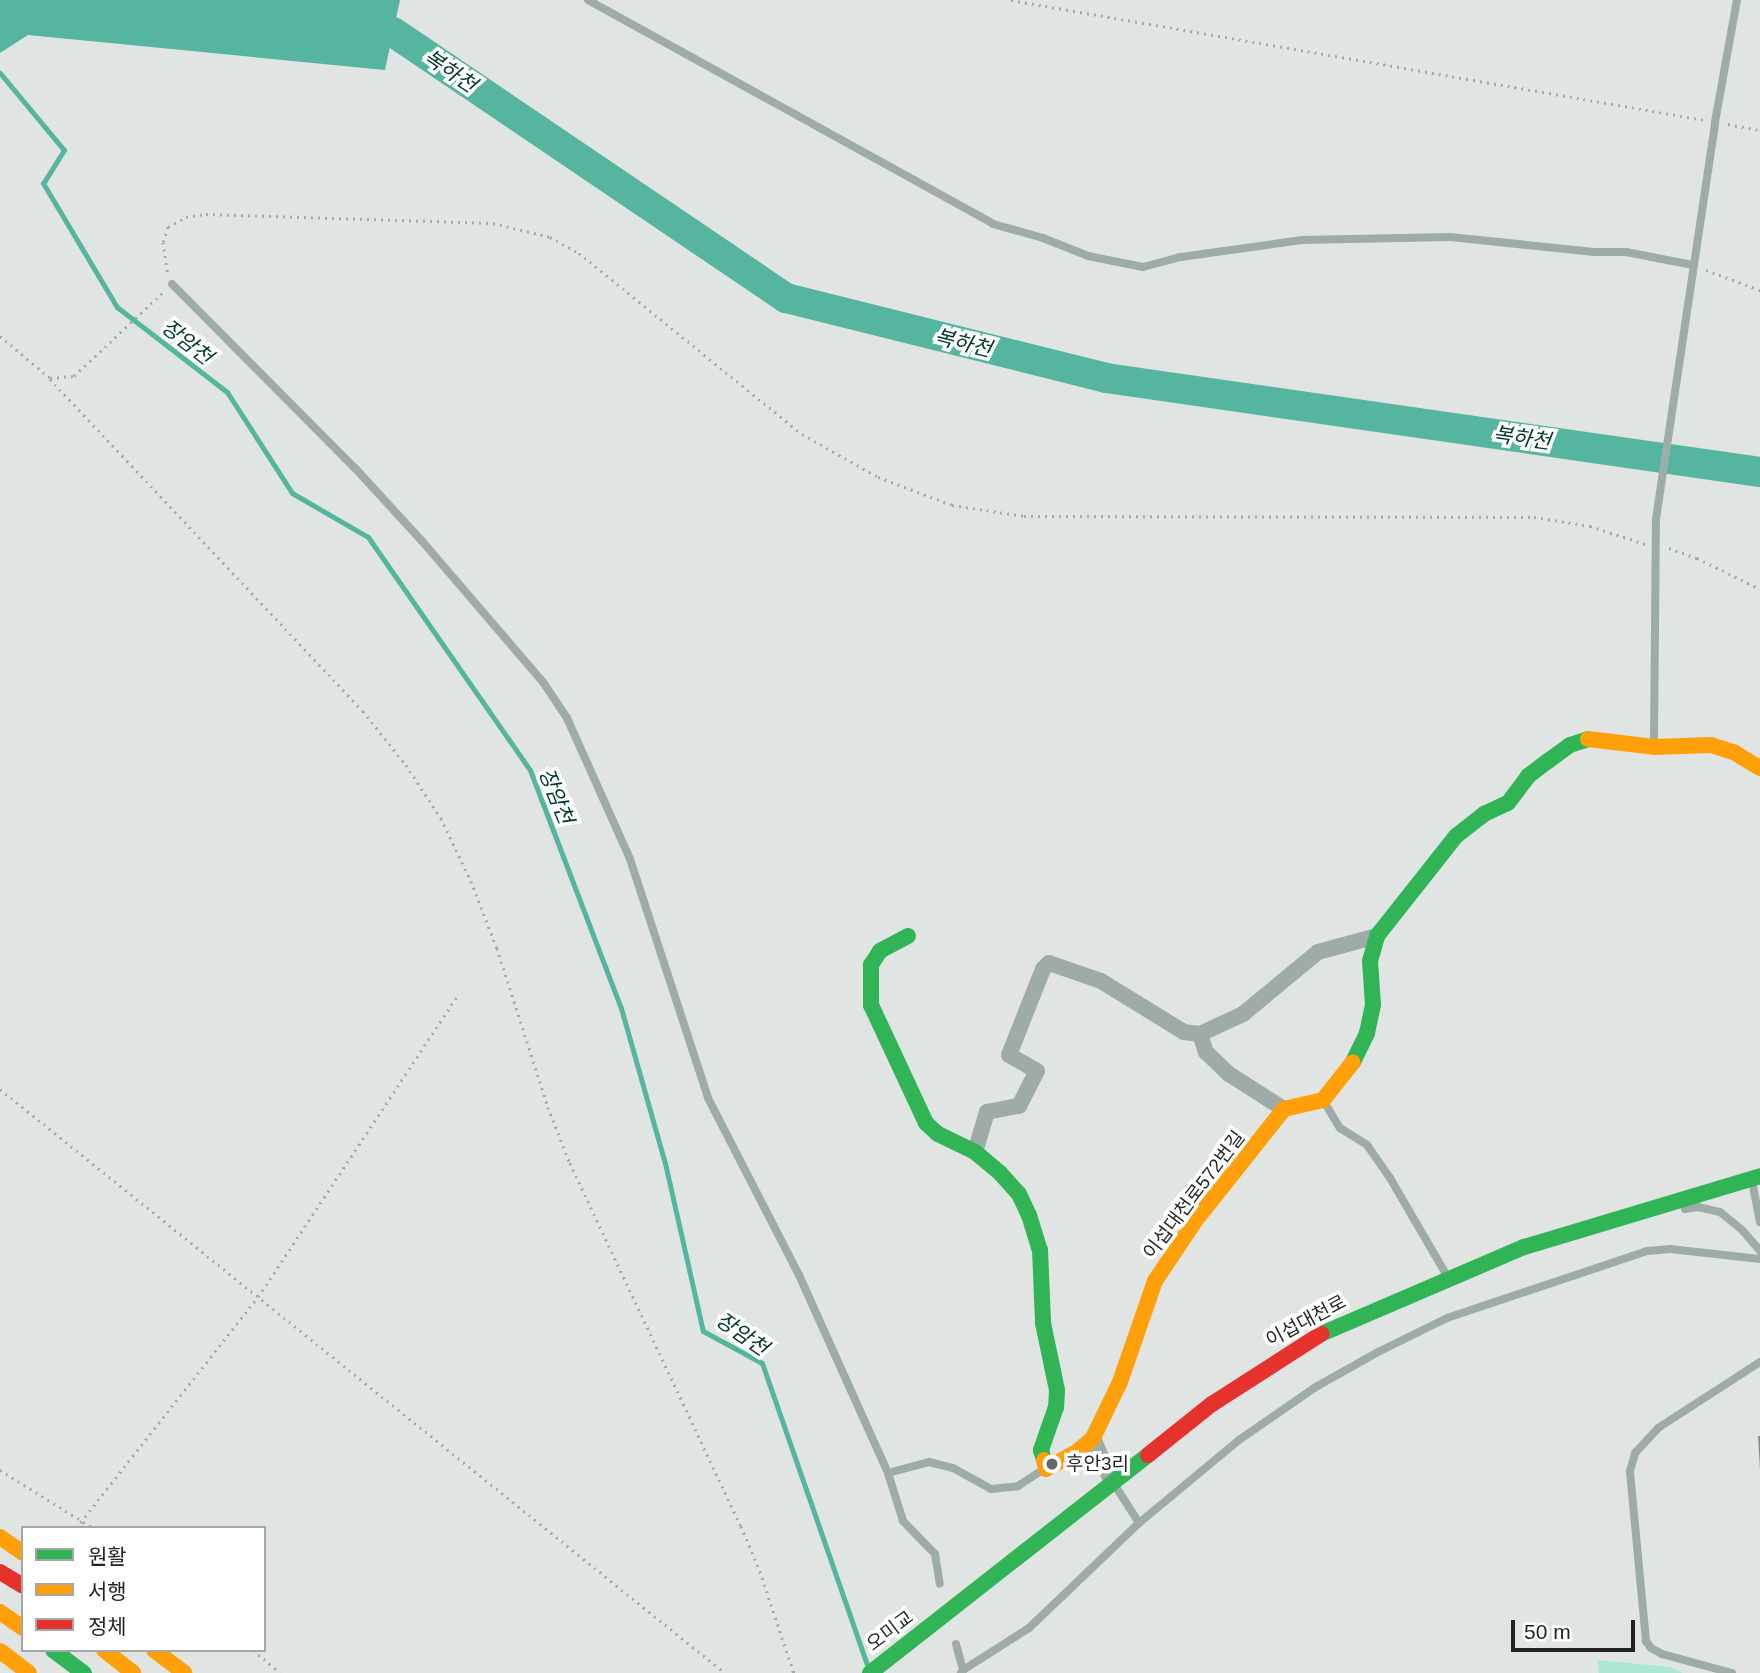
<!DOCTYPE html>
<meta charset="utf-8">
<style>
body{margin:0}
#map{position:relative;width:1760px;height:1673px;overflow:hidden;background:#e0e5e3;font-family:Helvetica,"Noto Sans KR",sans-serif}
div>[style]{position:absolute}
.green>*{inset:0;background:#ace6d5}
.water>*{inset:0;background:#55b59f}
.stream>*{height:5px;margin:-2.5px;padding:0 2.5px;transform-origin:2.5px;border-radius:2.5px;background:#55b59f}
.river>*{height:30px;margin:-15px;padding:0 15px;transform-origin:15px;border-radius:15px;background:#55b59f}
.building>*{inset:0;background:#878b8a}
.path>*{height:2.5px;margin-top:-1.25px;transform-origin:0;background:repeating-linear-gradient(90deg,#a3aba8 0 2px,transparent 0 7px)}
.lane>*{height:8px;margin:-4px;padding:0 4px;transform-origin:4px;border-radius:4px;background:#9faba8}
.street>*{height:16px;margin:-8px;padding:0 8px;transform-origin:8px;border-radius:8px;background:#9faba8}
.fast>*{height:16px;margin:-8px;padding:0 8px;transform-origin:8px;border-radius:8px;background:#30b455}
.slow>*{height:16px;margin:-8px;padding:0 8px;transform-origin:8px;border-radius:8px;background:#ff9f0a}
.jam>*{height:16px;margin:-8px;padding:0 8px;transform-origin:8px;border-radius:8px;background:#e5322d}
.dots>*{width:19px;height:19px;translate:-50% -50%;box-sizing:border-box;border:4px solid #fff;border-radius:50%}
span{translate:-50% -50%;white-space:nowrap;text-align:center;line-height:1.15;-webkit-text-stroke:7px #fff;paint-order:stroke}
.street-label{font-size:19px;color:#1f2322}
.poi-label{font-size:19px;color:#1f2322}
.left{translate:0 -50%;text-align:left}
.water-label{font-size:21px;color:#00382b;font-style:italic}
.legend{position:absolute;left:21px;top:1526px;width:245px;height:126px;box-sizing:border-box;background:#fff;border:2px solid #a5a7a7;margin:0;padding:9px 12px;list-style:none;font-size:21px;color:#1f2322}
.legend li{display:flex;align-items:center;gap:14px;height:35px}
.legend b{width:35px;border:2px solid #a5a7a7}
.scale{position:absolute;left:1511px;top:1620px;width:124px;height:32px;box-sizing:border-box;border:4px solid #1f2322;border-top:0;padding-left:9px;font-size:21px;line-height:24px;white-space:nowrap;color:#1f2322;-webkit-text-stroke:5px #fff;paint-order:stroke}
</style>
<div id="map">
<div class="green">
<div style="clip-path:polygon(1597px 1660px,1670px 1667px,1683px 1673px,1599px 1673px)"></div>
</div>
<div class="water">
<div style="clip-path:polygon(0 0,400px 0,385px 70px,28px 35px,0 53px)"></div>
</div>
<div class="stream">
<div style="left:0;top:73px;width:100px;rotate:50.3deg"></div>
<div style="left:64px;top:150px;width:39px;rotate:122deg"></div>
<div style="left:43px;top:183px;width:144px;rotate:59.2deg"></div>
<div style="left:117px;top:307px;width:139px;rotate:37.7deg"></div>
<div style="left:227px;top:392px;width:120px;rotate:57.2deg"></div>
<div style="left:292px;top:493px;width:88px;rotate:30.1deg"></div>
<div style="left:368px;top:537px;width:284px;rotate:55.2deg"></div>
<div style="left:530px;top:770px;width:255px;rotate:69.1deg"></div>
<div style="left:621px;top:1008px;width:161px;rotate:74.2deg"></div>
<div style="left:665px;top:1163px;width:172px;rotate:77.3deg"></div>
<div style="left:703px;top:1331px;width:67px;rotate:28.5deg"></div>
<div style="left:762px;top:1363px;width:322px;rotate:70.8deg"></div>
</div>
<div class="river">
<div style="left:354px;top:24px;width:40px;rotate:12deg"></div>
<div style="left:393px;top:32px;width:475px;rotate:34.1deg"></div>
<div style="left:786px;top:298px;width:330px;rotate:14deg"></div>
<div style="left:1106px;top:378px;width:661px;rotate:8.18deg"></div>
</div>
<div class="building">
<div style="clip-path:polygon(1758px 1436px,1760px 1436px,1760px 1470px)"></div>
</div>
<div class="path">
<div style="left:1011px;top:0;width:703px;rotate:9.82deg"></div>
<div style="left:1728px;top:124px;width:33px;rotate:11deg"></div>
<div style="left:1706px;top:270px;width:58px;rotate:20.3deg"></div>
<div style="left:167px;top:272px;width:30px;rotate:-98deg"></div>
<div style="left:163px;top:242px;width:16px;rotate:-72deg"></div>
<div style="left:168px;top:227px;width:21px;rotate:-29deg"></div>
<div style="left:186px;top:217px;width:20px;rotate:-9deg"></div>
<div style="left:206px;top:214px;width:287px;rotate:1.8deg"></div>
<div style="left:493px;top:223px;width:59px;rotate:13.8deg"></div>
<div style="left:550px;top:237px;width:33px;rotate:29deg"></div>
<div style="left:579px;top:253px;width:287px;rotate:39.1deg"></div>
<div style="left:802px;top:434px;width:87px;rotate:29.5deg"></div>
<div style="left:878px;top:477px;width:79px;rotate:20.7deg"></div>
<div style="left:952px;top:505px;width:73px;rotate:8.7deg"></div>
<div style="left:1024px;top:516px;width:510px;rotate:0.11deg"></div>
<div style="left:1534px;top:517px;width:57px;rotate:9.1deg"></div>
<div style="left:1590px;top:526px;width:58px;rotate:18.1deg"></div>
<div style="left:0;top:336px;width:65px;rotate:40deg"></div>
<div style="left:50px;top:378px;width:24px;rotate:-5deg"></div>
<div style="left:74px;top:376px;width:122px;rotate:-43.3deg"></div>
<div style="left:50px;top:379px;width:456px;rotate:46.7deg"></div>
<div style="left:363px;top:711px;width:69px;rotate:51.5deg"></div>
<div style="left:406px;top:765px;width:64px;rotate:56.6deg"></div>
<div style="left:441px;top:818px;width:70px;rotate:64.5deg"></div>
<div style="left:471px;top:881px;width:72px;rotate:68.8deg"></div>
<div style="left:497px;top:948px;width:167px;rotate:72.2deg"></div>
<div style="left:548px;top:1107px;width:60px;rotate:68.6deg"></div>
<div style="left:570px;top:1163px;width:401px;rotate:64.8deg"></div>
<div style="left:741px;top:1526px;width:49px;rotate:67.1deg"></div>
<div style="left:760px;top:1571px;width:108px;rotate:71.6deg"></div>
<div style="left:1669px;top:548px;width:30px;rotate:20deg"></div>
<div style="left:1697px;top:558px;width:70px;rotate:26.2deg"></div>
<div style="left:0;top:1089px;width:931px;rotate:38.85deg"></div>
<div style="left:0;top:1470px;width:110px;rotate:31.9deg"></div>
<div style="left:76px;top:1528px;width:294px;rotate:-51.8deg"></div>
<div style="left:258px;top:1297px;width:359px;rotate:-56.5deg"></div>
<div style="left:253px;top:1650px;width:35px;rotate:40deg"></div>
</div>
<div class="lane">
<div style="left:588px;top:0;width:463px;rotate:28.9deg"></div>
<div style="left:993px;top:224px;width:52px;rotate:15.6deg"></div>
<div style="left:1043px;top:238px;width:48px;rotate:21.8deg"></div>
<div style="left:1088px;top:256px;width:56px;rotate:11.3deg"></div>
<div style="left:1143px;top:267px;width:39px;rotate:-15deg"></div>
<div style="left:1181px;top:257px;width:122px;rotate:-8deg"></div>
<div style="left:1302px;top:240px;width:148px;rotate:-1.2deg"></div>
<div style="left:1450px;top:237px;width:145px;rotate:5.9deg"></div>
<div style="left:1594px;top:252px;width:32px"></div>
<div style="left:1626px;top:252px;width:68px;rotate:11deg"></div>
<div style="left:172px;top:284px;width:260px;rotate:45.2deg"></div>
<div style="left:355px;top:468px;width:99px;rotate:47.5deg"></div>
<div style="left:422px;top:541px;width:186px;rotate:49.4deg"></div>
<div style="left:543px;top:682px;width:43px;rotate:56.3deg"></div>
<div style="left:567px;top:718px;width:154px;rotate:65.9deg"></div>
<div style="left:630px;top:859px;width:251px;rotate:71.9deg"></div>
<div style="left:708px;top:1098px;width:199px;rotate:62.8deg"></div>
<div style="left:799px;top:1275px;width:217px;rotate:65.8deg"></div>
<div style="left:888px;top:1473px;width:50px;rotate:72.6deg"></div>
<div style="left:903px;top:1521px;width:46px;rotate:45.9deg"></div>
<div style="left:935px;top:1554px;width:30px;rotate:81deg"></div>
<div style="left:1654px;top:743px;width:224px;rotate:-89.5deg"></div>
<div style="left:1656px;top:519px;width:401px;rotate:-81.5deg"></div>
<div style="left:1715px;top:122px;width:124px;rotate:-79.8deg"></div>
<div style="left:1323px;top:1100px;width:33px;rotate:59deg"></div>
<div style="left:1340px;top:1128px;width:32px;rotate:32deg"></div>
<div style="left:1367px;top:1145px;width:40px;rotate:55.1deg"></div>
<div style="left:1390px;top:1178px;width:113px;rotate:59.8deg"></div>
<div style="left:1752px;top:1181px;width:42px;rotate:79deg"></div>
<div style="left:1685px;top:1209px;width:13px;rotate:-9deg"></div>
<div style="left:1698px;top:1207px;width:23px;rotate:13deg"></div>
<div style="left:1720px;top:1212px;width:28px;rotate:39deg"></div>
<div style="left:1742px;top:1230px;width:28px;rotate:49deg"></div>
<div style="left:888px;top:1473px;width:42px;rotate:-15deg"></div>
<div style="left:929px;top:1462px;width:25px;rotate:14deg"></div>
<div style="left:953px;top:1468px;width:43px;rotate:28.9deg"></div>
<div style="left:991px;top:1489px;width:27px;rotate:-6deg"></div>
<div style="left:1018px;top:1486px;width:30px;rotate:-33deg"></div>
<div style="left:1114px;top:1484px;width:46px;rotate:57.3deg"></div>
<div style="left:956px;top:1644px;width:27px;rotate:75deg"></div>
<div style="left:963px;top:1670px;width:4px;rotate:124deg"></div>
<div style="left:963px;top:1670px;width:78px;rotate:-32.5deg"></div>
<div style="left:1029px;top:1628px;width:152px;rotate:-43.7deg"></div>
<div style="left:1139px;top:1523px;width:130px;rotate:-39.7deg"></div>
<div style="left:1239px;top:1440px;width:91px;rotate:-34.7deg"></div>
<div style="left:1314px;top:1388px;width:73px;rotate:-29.4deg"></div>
<div style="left:1378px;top:1352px;width:77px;rotate:-26.2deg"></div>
<div style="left:1447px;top:1318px;width:211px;rotate:-18.5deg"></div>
<div style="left:1647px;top:1251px;width:23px;rotate:-5deg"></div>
<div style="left:1670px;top:1249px;width:91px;rotate:6.3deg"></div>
<div style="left:1732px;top:1673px;width:73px;rotate:-164.8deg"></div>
<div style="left:1662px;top:1654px;width:13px;rotate:-151deg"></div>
<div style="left:1651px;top:1648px;width:9px;rotate:-126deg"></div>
<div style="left:1646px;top:1641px;width:171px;rotate:-95.4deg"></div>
<div style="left:1630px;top:1471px;width:19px;rotate:-74deg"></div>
<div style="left:1635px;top:1453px;width:34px;rotate:-47deg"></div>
<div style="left:1658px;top:1428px;width:121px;rotate:-32.9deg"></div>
</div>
<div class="street">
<div style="left:1200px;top:1034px;width:19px;rotate:72deg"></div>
<div style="left:1206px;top:1052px;width:32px;rotate:44deg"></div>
<div style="left:1229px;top:1074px;width:65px;rotate:32.5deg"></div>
<div style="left:975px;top:1152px;width:42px;rotate:-73.3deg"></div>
<div style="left:987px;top:1112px;width:33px;rotate:-11deg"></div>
<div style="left:1019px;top:1106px;width:39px;rotate:-63deg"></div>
<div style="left:1037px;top:1071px;width:32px;rotate:-150deg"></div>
<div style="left:1009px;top:1055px;width:92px;rotate:-68.4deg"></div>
<div style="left:1043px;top:969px;width:8px;rotate:-45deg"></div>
<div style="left:1049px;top:963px;width:55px;rotate:19.1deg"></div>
<div style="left:1101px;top:981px;width:97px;rotate:31.6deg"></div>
<div style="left:1184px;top:1032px;width:16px;rotate:7deg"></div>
<div style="left:1200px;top:1034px;width:47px;rotate:-24.9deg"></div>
<div style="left:1243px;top:1014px;width:97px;rotate:-39.6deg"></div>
<div style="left:1318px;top:952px;width:61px;rotate:-15.2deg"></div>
<div style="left:1093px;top:1438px;width:46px;rotate:66.8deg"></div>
</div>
<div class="fast">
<div style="left:908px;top:936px;width:32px;rotate:152deg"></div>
<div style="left:880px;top:951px;width:17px;rotate:123deg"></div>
<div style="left:871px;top:965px;width:40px;rotate:90deg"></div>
<div style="left:871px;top:1005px;width:130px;rotate:65deg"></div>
<div style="left:926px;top:1123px;width:16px;rotate:43deg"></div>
<div style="left:938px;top:1134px;width:41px;rotate:25.9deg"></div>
<div style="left:975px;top:1152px;width:33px;rotate:40deg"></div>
<div style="left:1000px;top:1173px;width:28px;rotate:48deg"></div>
<div style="left:1019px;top:1194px;width:23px;rotate:65deg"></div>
<div style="left:1029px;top:1215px;width:37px;rotate:73deg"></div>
<div style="left:1040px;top:1250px;width:73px;rotate:87.6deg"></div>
<div style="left:1043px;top:1323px;width:68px;rotate:78.2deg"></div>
<div style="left:1057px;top:1390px;width:17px;rotate:93deg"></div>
<div style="left:1056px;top:1407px;width:46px;rotate:109.2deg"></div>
<div style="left:1041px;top:1450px;width:10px;rotate:73deg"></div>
<div style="left:1353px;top:1062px;width:32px;rotate:-64deg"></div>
<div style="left:1367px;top:1033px;width:29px;rotate:-78deg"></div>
<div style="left:1373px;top:1005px;width:44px;rotate:-93.9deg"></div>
<div style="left:1370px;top:961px;width:26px;rotate:-74deg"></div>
<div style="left:1377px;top:936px;width:127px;rotate:-51.7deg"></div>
<div style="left:1456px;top:836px;width:36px;rotate:-38deg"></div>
<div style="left:1484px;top:814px;width:26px;rotate:-25deg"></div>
<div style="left:1508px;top:803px;width:34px;rotate:-53deg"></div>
<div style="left:1528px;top:776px;width:25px;rotate:-37deg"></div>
<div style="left:1548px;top:761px;width:27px;rotate:-36deg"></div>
<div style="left:1570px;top:745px;width:19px;rotate:-18deg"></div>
<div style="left:1321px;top:1334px;width:221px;rotate:-23.2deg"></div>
<div style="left:1524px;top:1247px;width:246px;rotate:-16.7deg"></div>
<div style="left:53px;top:1650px;width:39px;rotate:37deg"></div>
<div style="left:870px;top:1673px;width:353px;rotate:-38.1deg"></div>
</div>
<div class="slow">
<div style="left:1588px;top:739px;width:66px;rotate:6.9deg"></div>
<div style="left:1654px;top:747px;width:57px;rotate:-2deg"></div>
<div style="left:1711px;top:745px;width:25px;rotate:18deg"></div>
<div style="left:1735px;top:753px;width:29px;rotate:31deg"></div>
<div style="left:1044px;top:1460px;width:9px;rotate:77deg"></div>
<div style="left:1046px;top:1469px;width:37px;rotate:-29deg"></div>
<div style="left:1078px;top:1451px;width:20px;rotate:-41deg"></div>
<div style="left:1093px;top:1438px;width:62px;rotate:-64.3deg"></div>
<div style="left:1120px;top:1382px;width:107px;rotate:-70.9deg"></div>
<div style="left:1155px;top:1281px;width:72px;rotate:-56.3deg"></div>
<div style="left:1195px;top:1221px;width:143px;rotate:-51.5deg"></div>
<div style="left:1284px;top:1109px;width:40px;rotate:-13deg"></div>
<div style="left:1323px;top:1100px;width:48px;rotate:-51.7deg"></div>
<div style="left:0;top:1537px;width:28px;rotate:35deg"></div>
<div style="left:0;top:1612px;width:28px;rotate:35deg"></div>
<div style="left:104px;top:1650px;width:37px;rotate:38deg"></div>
<div style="left:154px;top:1650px;width:38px;rotate:37deg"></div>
<div style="left:0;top:1651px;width:36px;rotate:37deg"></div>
</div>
<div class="jam">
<div style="left:1148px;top:1455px;width:82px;rotate:-38.6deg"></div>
<div style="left:1212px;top:1404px;width:130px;rotate:-32.7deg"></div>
<div style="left:0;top:1572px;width:27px;rotate:31deg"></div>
</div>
<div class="dots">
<div style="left:1052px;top:1464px;background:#636766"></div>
</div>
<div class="street-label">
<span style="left:1194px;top:1195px;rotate:-53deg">이섭대천로572번길</span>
<span style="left:1306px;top:1321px;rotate:-28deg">이섭대천로</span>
<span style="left:890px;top:1631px;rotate:-37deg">오미교</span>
</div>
<div class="poi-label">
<span class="left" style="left:1066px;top:1464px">후안3리</span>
</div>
<div class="water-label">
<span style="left:450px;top:71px;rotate:34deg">복하천</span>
<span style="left:187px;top:342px;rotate:38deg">장암천</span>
<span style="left:963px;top:343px;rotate:14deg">복하천</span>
<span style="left:1522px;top:438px;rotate:8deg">복하천</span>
<span style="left:556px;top:796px;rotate:68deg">장암천</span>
<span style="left:742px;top:1334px;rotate:35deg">장암천</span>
</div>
<ul class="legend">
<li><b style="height:9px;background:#30b455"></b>원활</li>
<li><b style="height:9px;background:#ff9f0a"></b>서행</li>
<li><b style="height:9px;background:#e5322d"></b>정체</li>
</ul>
<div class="scale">50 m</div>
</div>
